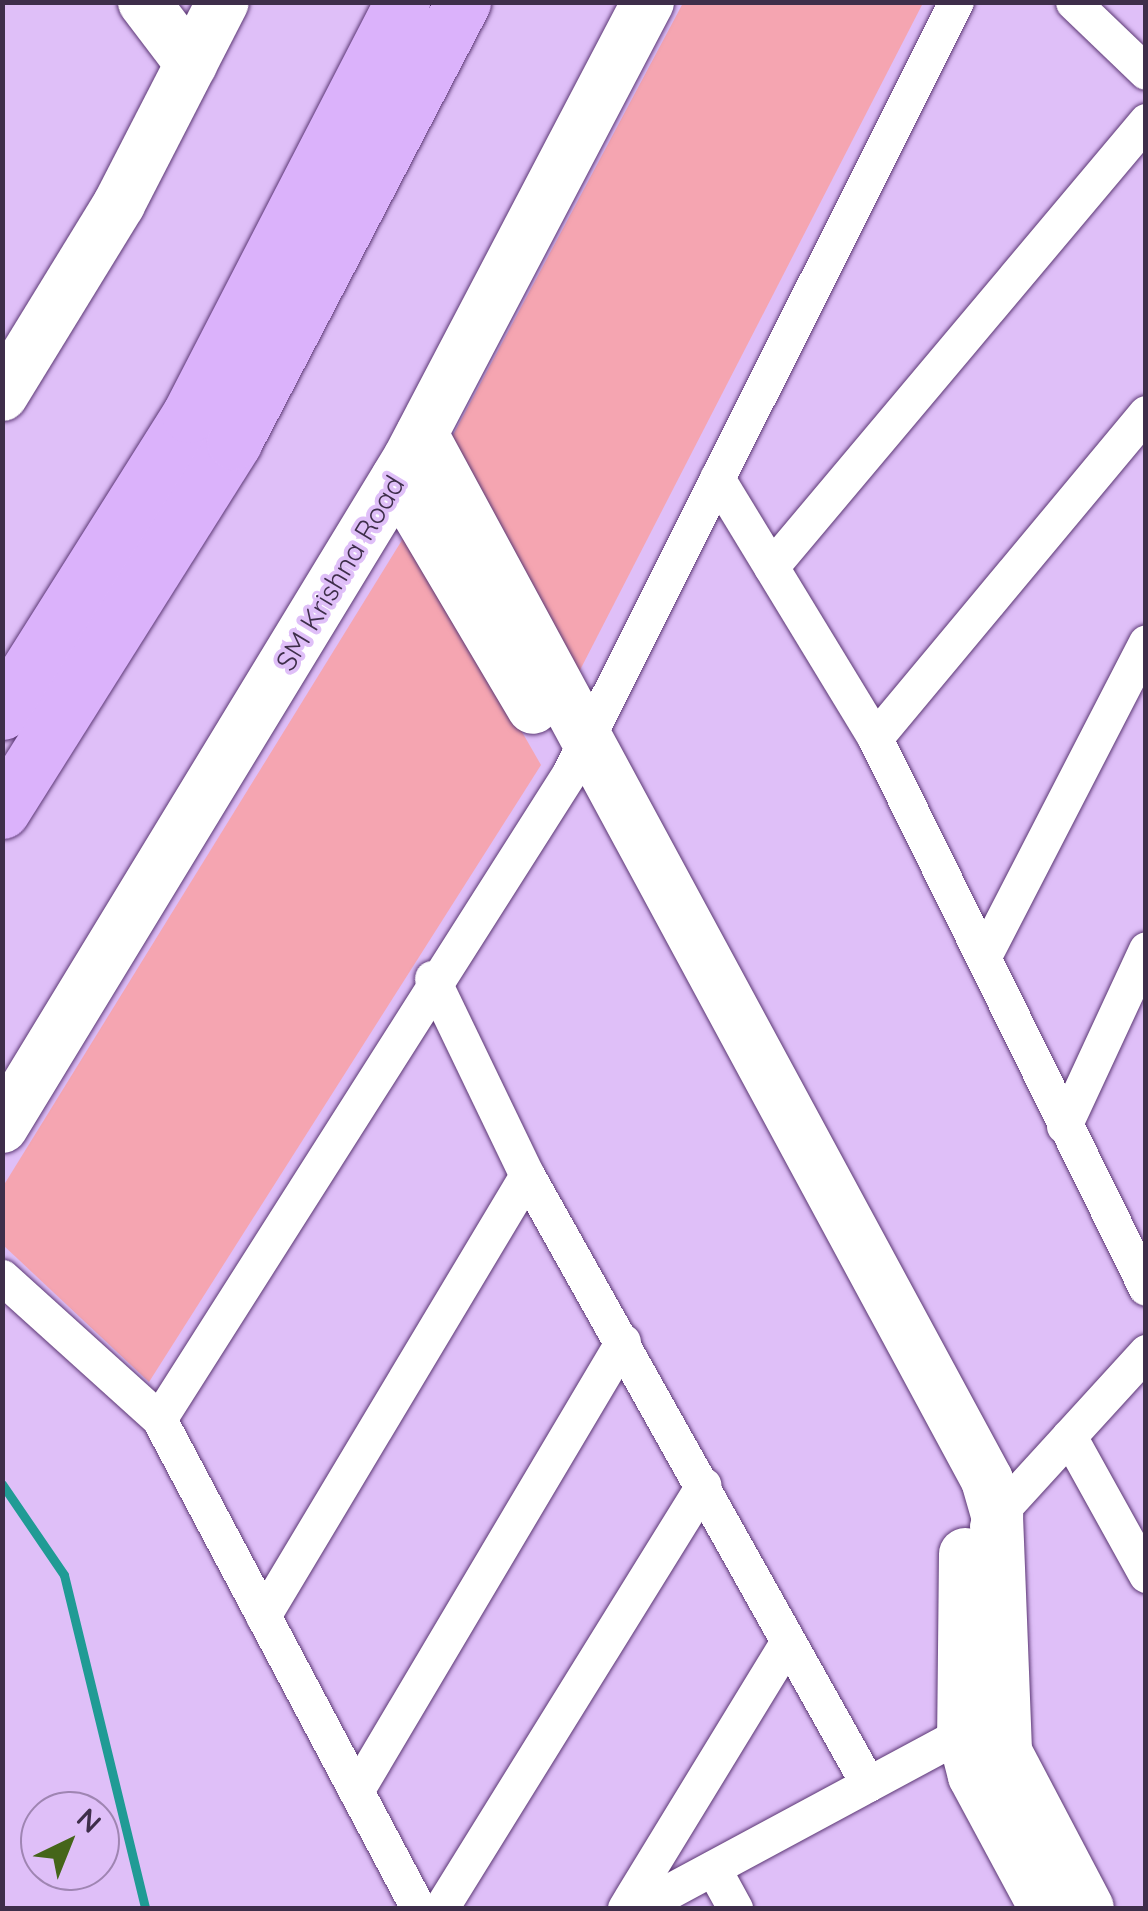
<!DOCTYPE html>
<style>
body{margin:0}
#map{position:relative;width:1148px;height:1911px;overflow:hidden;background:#dfbff8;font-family:Quicksand,sans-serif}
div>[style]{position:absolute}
.green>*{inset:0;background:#f5a5b1}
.stream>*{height:9px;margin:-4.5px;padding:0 4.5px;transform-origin:4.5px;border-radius:4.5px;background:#209b95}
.roads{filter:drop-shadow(0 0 2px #5b3774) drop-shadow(0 0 2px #5b3774)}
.street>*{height:35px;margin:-17.5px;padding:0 17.5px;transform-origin:17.5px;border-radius:17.5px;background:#fff}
.secondary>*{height:52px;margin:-26px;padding:0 26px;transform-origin:26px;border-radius:26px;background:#fff}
.highway>*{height:55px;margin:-27.5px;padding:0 27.5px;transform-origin:27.5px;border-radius:27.5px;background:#dbb2fb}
span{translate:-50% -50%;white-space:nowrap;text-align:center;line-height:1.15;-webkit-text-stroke:8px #dfbff8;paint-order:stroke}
.street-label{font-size:28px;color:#3e2e4a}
.frame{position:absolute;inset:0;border:5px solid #3e2e4a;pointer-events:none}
.north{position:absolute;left:20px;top:1791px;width:100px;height:100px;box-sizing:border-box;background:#dfbff8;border:2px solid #9f85b2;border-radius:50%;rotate:43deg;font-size:28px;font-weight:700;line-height:40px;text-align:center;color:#3e2e4a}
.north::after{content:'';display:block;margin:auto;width:35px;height:45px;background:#45651a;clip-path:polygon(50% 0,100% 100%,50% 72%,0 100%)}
</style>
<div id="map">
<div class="green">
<div style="clip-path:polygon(683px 3px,923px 3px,578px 674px,452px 437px)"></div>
<div style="clip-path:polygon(407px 532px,541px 765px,149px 1382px,3px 1245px,2px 1188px)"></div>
</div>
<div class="stream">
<div style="left:2px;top:1484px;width:110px;rotate:55.7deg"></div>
<div style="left:64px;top:1575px;width:343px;rotate:76.3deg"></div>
</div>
<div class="roads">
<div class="street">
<div style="left:1073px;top:2px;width:101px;rotate:43.8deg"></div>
<div style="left:717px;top:478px;width:304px;rotate:58.7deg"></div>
<div style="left:875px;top:738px;width:613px;rotate:63.77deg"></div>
<div style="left:771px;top:567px;width:583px;rotate:-49.94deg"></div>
<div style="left:875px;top:738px;width:423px;rotate:-50.2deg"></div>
<div style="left:984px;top:956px;width:353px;rotate:-62.7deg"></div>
<div style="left:432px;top:978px;width:219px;rotate:64.3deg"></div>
<div style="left:527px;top:1175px;width:698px;rotate:60.75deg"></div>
<div style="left:1064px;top:1126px;width:195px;rotate:-65.1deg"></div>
<div style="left:2px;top:1277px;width:212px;rotate:42.1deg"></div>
<div style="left:159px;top:1419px;width:553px;rotate:62.09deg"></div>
<div style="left:159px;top:1419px;width:767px;rotate:-57.57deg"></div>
<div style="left:570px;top:772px;width:861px;rotate:-63.38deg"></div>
<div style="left:1069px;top:1436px;width:159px;rotate:61deg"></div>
<div style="left:987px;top:1526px;width:236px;rotate:-47.6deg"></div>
<div style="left:263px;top:1616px;width:514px;rotate:-59.09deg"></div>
<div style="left:356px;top:1791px;width:523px;rotate:-59.32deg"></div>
<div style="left:713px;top:1868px;width:46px;rotate:61.2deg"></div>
<div style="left:441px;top:1908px;width:498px;rotate:-58.2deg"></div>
<div style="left:625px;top:1908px;width:311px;rotate:-58.6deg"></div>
<div style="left:638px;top:1908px;width:369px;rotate:-28.3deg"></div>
</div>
<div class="secondary">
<div style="left:144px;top:2px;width:78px;rotate:52.8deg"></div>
<div style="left:2px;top:395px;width:224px;rotate:-58.5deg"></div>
<div style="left:119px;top:204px;width:227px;rotate:-62.8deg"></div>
<div style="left:422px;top:434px;width:1189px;rotate:61.62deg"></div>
<div style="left:987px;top:1480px;width:37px;rotate:74deg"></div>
<div style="left:997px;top:1516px;width:236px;rotate:87.8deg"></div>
<div style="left:1006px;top:1752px;width:176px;rotate:62.3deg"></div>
<div style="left:397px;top:478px;width:267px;rotate:59.4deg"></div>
<div style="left:2px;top:1127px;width:783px;rotate:-58.68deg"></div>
<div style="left:409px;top:458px;width:515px;rotate:-62.34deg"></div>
<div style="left:965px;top:1554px;width:179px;rotate:90.6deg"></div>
<div style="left:963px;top:1733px;width:44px;rotate:75.7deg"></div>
<div style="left:974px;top:1776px;width:150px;rotate:61.7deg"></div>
</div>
<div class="highway">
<div style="left:2px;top:712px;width:351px;rotate:-57.8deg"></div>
<div style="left:189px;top:415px;width:465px;rotate:-62.7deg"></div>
<div style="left:2px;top:811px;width:436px;rotate:-57.8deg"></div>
<div style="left:234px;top:442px;width:496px;rotate:-62.5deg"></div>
</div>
</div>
<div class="street-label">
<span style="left:340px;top:573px;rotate:-59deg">SM Krishna Road</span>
</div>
<div class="frame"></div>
<div class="north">N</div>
</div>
